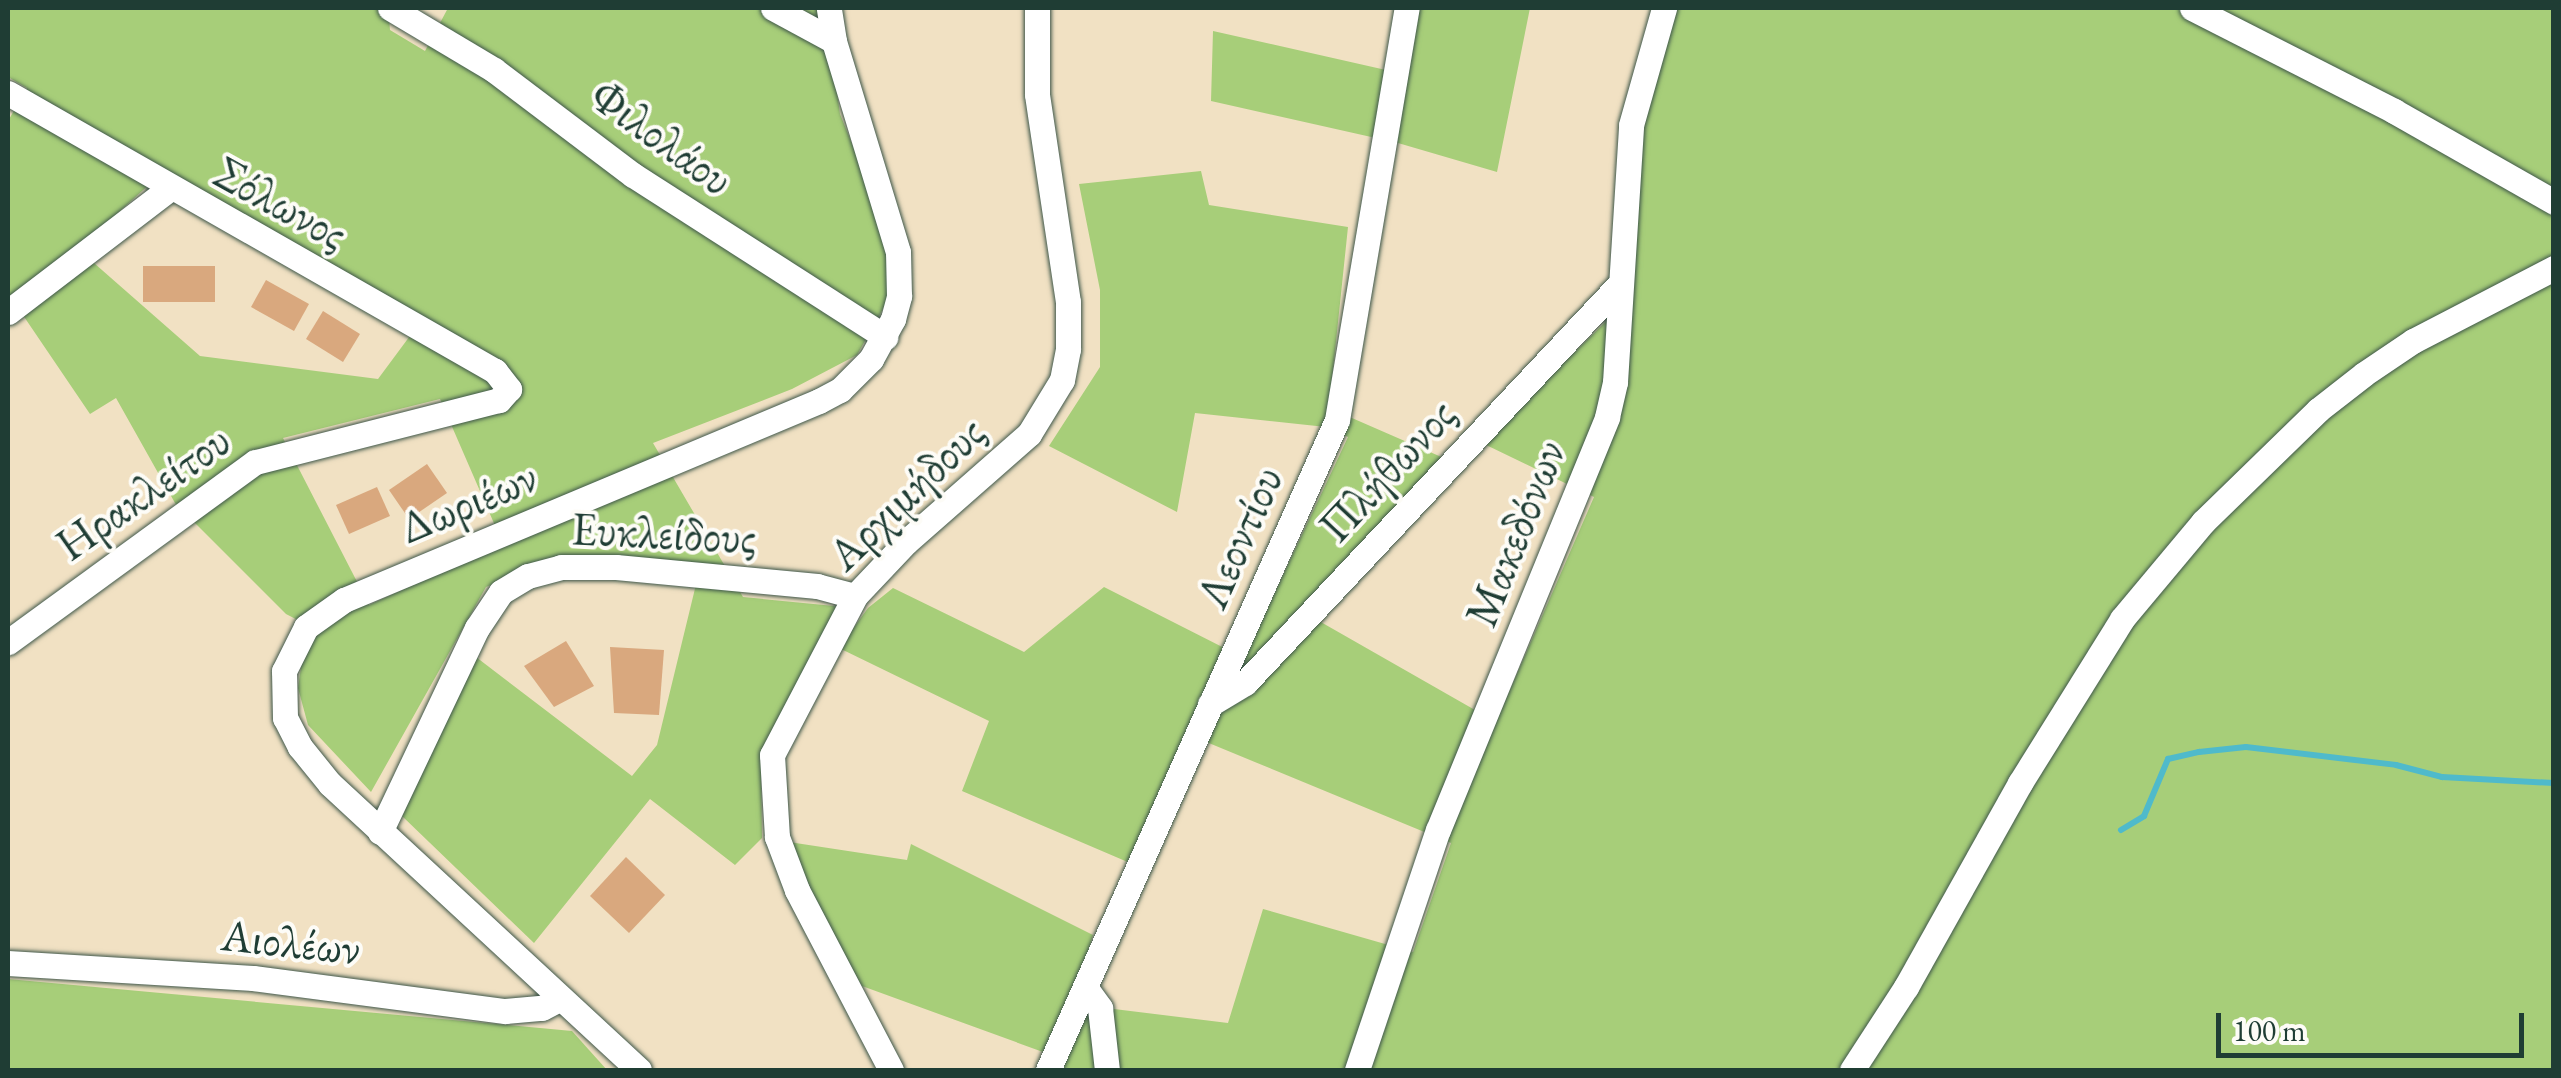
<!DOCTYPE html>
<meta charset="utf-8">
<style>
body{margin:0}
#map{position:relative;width:2561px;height:1078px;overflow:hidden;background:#f1e1c3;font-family:"EB Garamond",serif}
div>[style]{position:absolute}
.green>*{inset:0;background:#a7ce79}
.stream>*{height:6px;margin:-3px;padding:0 3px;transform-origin:3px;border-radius:3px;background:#4fbacb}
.building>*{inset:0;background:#d9a87e}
.roads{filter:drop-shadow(0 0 2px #3e5649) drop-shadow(0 0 2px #3e5649)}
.minor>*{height:25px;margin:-12.5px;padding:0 12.5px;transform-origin:12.5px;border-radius:12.5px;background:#fff}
span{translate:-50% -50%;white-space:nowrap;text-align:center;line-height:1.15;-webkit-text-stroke:8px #fdfcf7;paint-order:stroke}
.street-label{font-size:45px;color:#1f3d34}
.frame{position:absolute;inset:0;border:10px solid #1f3d34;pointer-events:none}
.scale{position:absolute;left:2216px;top:1013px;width:308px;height:45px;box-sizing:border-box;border:5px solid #1f3d34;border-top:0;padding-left:12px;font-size:30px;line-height:35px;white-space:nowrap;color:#1f3d34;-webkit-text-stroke:8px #fdfcf7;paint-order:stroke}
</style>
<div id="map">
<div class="green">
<div style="clip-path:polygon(evenodd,8px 8px,388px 8px,390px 30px,425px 51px,448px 8px,825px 8px,840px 114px,887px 231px,888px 300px,857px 355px,792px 389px,653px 443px,743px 597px,834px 606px,840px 614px,761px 771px,762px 838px,735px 865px,650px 799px,534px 943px,402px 816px,476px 657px,632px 776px,657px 745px,700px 568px,553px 560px,486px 587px,371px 792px,308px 725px,298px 688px,302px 660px,315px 629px,286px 614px,175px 503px,116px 398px,90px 414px,12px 299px,8px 301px,8px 121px,27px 88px,8px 77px,8px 8px,163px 172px,421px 321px,378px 379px,200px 356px,78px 249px,163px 172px,8px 8px,440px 399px,503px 544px,369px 605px,283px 438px,440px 399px)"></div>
<div style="clip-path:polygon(1419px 8px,1530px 8px,1497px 172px,1398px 143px,1211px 101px,1213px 31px,1408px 75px)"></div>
<div style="clip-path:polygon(1674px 8px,2553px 8px,2553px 1070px,1062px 1070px,1065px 1060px,862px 986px,818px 910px,789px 842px,907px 860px,911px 844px,1093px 935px,1076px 993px,1114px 1009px,1228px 1023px,1263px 909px,1413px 952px,1451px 843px,1187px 734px,1130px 863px,962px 791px,989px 721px,839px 648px,868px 608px,893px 588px,1024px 652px,1104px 587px,1244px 658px,1348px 437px,1326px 427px,1195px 413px,1177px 512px,1049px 446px,1100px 367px,1100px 290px,1079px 184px,1201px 171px,1209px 205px,1348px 227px,1329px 408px,1446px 459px,1305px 613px,1496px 722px,1594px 497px,1482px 443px,1630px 298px,1640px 135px)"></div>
<div style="clip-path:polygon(8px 979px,572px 1031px,607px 1070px,8px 1070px)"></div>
</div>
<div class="stream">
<div style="left:2121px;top:830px;width:27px;rotate:-31deg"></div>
<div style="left:2144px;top:816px;width:62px;rotate:-67.2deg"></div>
<div style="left:2168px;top:759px;width:32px;rotate:-13deg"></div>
<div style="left:2199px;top:752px;width:47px;rotate:-6.1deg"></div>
<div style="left:2246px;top:747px;width:151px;rotate:6.8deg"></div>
<div style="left:2396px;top:765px;width:48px;rotate:14.6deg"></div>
<div style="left:2442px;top:777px;width:112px;rotate:3.1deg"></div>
</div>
<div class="building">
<div style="clip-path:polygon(143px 266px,215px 266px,215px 302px,143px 302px)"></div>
<div style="clip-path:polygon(266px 280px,309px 304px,294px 331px,251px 307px)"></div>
<div style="clip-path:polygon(323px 311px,360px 334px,343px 362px,306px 339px)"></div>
<div style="clip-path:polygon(427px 464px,447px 493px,409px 519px,389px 490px)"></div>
<div style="clip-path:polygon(377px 487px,390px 516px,349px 534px,336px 505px)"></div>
<div style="clip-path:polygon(566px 641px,594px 686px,554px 707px,524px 666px)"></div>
<div style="clip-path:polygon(610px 647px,664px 650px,659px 715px,614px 713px)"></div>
<div style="clip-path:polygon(626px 857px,665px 895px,629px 933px,590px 896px)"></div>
</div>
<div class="roads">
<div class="minor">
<div style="left:390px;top:8px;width:121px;rotate:30.8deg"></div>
<div style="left:494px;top:70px;width:174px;rotate:37.1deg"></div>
<div style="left:633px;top:175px;width:300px;rotate:32.7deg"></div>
<div style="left:773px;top:8px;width:69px;rotate:28.4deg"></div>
<div style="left:2192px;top:8px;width:227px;rotate:27deg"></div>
<div style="left:2394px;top:111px;width:184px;rotate:29.6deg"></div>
<div style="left:8px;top:93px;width:561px;rotate:29.72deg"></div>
<div style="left:495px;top:371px;width:23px;rotate:52deg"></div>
<div style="left:509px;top:389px;width:15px;rotate:132deg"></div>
<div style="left:499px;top:400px;width:252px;rotate:165.7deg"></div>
<div style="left:255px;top:462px;width:306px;rotate:143.9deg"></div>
<div style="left:8px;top:312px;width:203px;rotate:-37.4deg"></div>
<div style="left:1210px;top:704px;width:41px;rotate:-31deg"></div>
<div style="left:1245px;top:683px;width:546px;rotate:-46.78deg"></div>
<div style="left:380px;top:832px;width:226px;rotate:-64.6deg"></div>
<div style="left:477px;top:628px;width:43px;rotate:-56.3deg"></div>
<div style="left:501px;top:592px;width:31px;rotate:-31deg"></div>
<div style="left:528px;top:576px;width:34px;rotate:-15deg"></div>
<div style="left:561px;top:567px;width:55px"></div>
<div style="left:616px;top:567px;width:202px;rotate:5.4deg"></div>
<div style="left:817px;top:586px;width:39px;rotate:15deg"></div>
<div style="left:8px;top:963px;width:245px;rotate:3.5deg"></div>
<div style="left:253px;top:978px;width:254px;rotate:7.5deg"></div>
<div style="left:505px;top:1011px;width:37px;rotate:-5deg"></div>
<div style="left:542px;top:1008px;width:21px;rotate:-28deg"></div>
<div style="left:1085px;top:987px;width:26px;rotate:54deg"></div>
<div style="left:1100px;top:1008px;width:62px;rotate:83.6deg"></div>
<div style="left:639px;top:1070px;width:421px;rotate:-137.2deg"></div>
<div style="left:330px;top:784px;width:48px;rotate:-129deg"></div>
<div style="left:300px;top:747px;width:33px;rotate:-117deg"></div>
<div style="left:285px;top:718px;width:47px;rotate:-91.2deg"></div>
<div style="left:284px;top:671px;width:49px;rotate:-63.4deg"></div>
<div style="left:306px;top:627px;width:47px;rotate:-35.4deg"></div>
<div style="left:344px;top:600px;width:515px;rotate:-22.73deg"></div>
<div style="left:819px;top:401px;width:24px;rotate:-28deg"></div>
<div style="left:840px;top:390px;width:44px;rotate:-45deg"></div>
<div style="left:871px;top:359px;width:46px;rotate:-61.2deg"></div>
<div style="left:893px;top:319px;width:24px;rotate:-75deg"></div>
<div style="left:899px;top:296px;width:44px;rotate:-91.3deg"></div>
<div style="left:898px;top:252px;width:220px;rotate:-106.9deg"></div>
<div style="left:834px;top:41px;width:33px;rotate:-99deg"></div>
<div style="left:891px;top:1070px;width:203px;rotate:-117.6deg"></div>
<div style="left:797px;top:890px;width:57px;rotate:-110.7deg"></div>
<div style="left:777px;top:837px;width:82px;rotate:-93.5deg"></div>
<div style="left:772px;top:755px;width:179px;rotate:-62.4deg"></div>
<div style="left:855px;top:596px;width:74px;rotate:-46.6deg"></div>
<div style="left:906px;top:542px;width:164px;rotate:-41.3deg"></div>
<div style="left:1029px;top:434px;width:63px;rotate:-58.6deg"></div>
<div style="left:1062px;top:380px;width:32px;rotate:-79deg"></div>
<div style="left:1068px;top:349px;width:47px;rotate:-90deg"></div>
<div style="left:1068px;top:302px;width:210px;rotate:-98.5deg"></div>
<div style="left:1037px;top:94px;width:86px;rotate:-90deg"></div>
<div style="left:1048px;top:1070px;width:711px;rotate:-66.03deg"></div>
<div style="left:1337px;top:420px;width:418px;rotate:-80.4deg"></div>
<div style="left:1357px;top:1070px;width:253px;rotate:-71.4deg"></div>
<div style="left:1438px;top:830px;width:446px;rotate:-67.7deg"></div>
<div style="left:1607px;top:417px;width:36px;rotate:-77deg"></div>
<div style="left:1615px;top:382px;width:257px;rotate:-86.4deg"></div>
<div style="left:1631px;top:125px;width:122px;rotate:-74.2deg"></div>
<div style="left:1852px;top:1070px;width:99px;rotate:-57deg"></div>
<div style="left:1906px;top:987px;width:234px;rotate:-60.8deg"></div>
<div style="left:2020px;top:783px;width:193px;rotate:-58.1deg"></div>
<div style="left:2122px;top:619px;width:126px;rotate:-50.1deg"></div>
<div style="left:2203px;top:522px;width:161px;rotate:-44.2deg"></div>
<div style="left:2318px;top:410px;width:58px;rotate:-38deg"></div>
<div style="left:2364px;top:374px;width:59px;rotate:-34deg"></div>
<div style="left:2413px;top:341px;width:159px;rotate:-27.4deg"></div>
</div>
</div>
<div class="street-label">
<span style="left:662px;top:137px;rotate:36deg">Φιλολάου</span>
<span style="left:281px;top:203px;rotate:29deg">Σόλωνος</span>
<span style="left:1387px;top:470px;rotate:-47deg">Πλήθωνος</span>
<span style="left:143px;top:492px;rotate:-35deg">Ηρακλείτου</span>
<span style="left:906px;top:493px;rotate:-44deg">Αρχιμήδους</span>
<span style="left:468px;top:502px;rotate:-23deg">Δωριέων</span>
<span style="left:664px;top:533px;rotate:3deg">Ευκλείδους</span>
<span style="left:1515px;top:533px;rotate:-68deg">Μακεδόνων</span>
<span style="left:1239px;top:537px;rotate:-66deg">Λεοντίου</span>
<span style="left:291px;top:942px;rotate:6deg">Αιολέων</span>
</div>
<div class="frame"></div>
<div class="scale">100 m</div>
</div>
